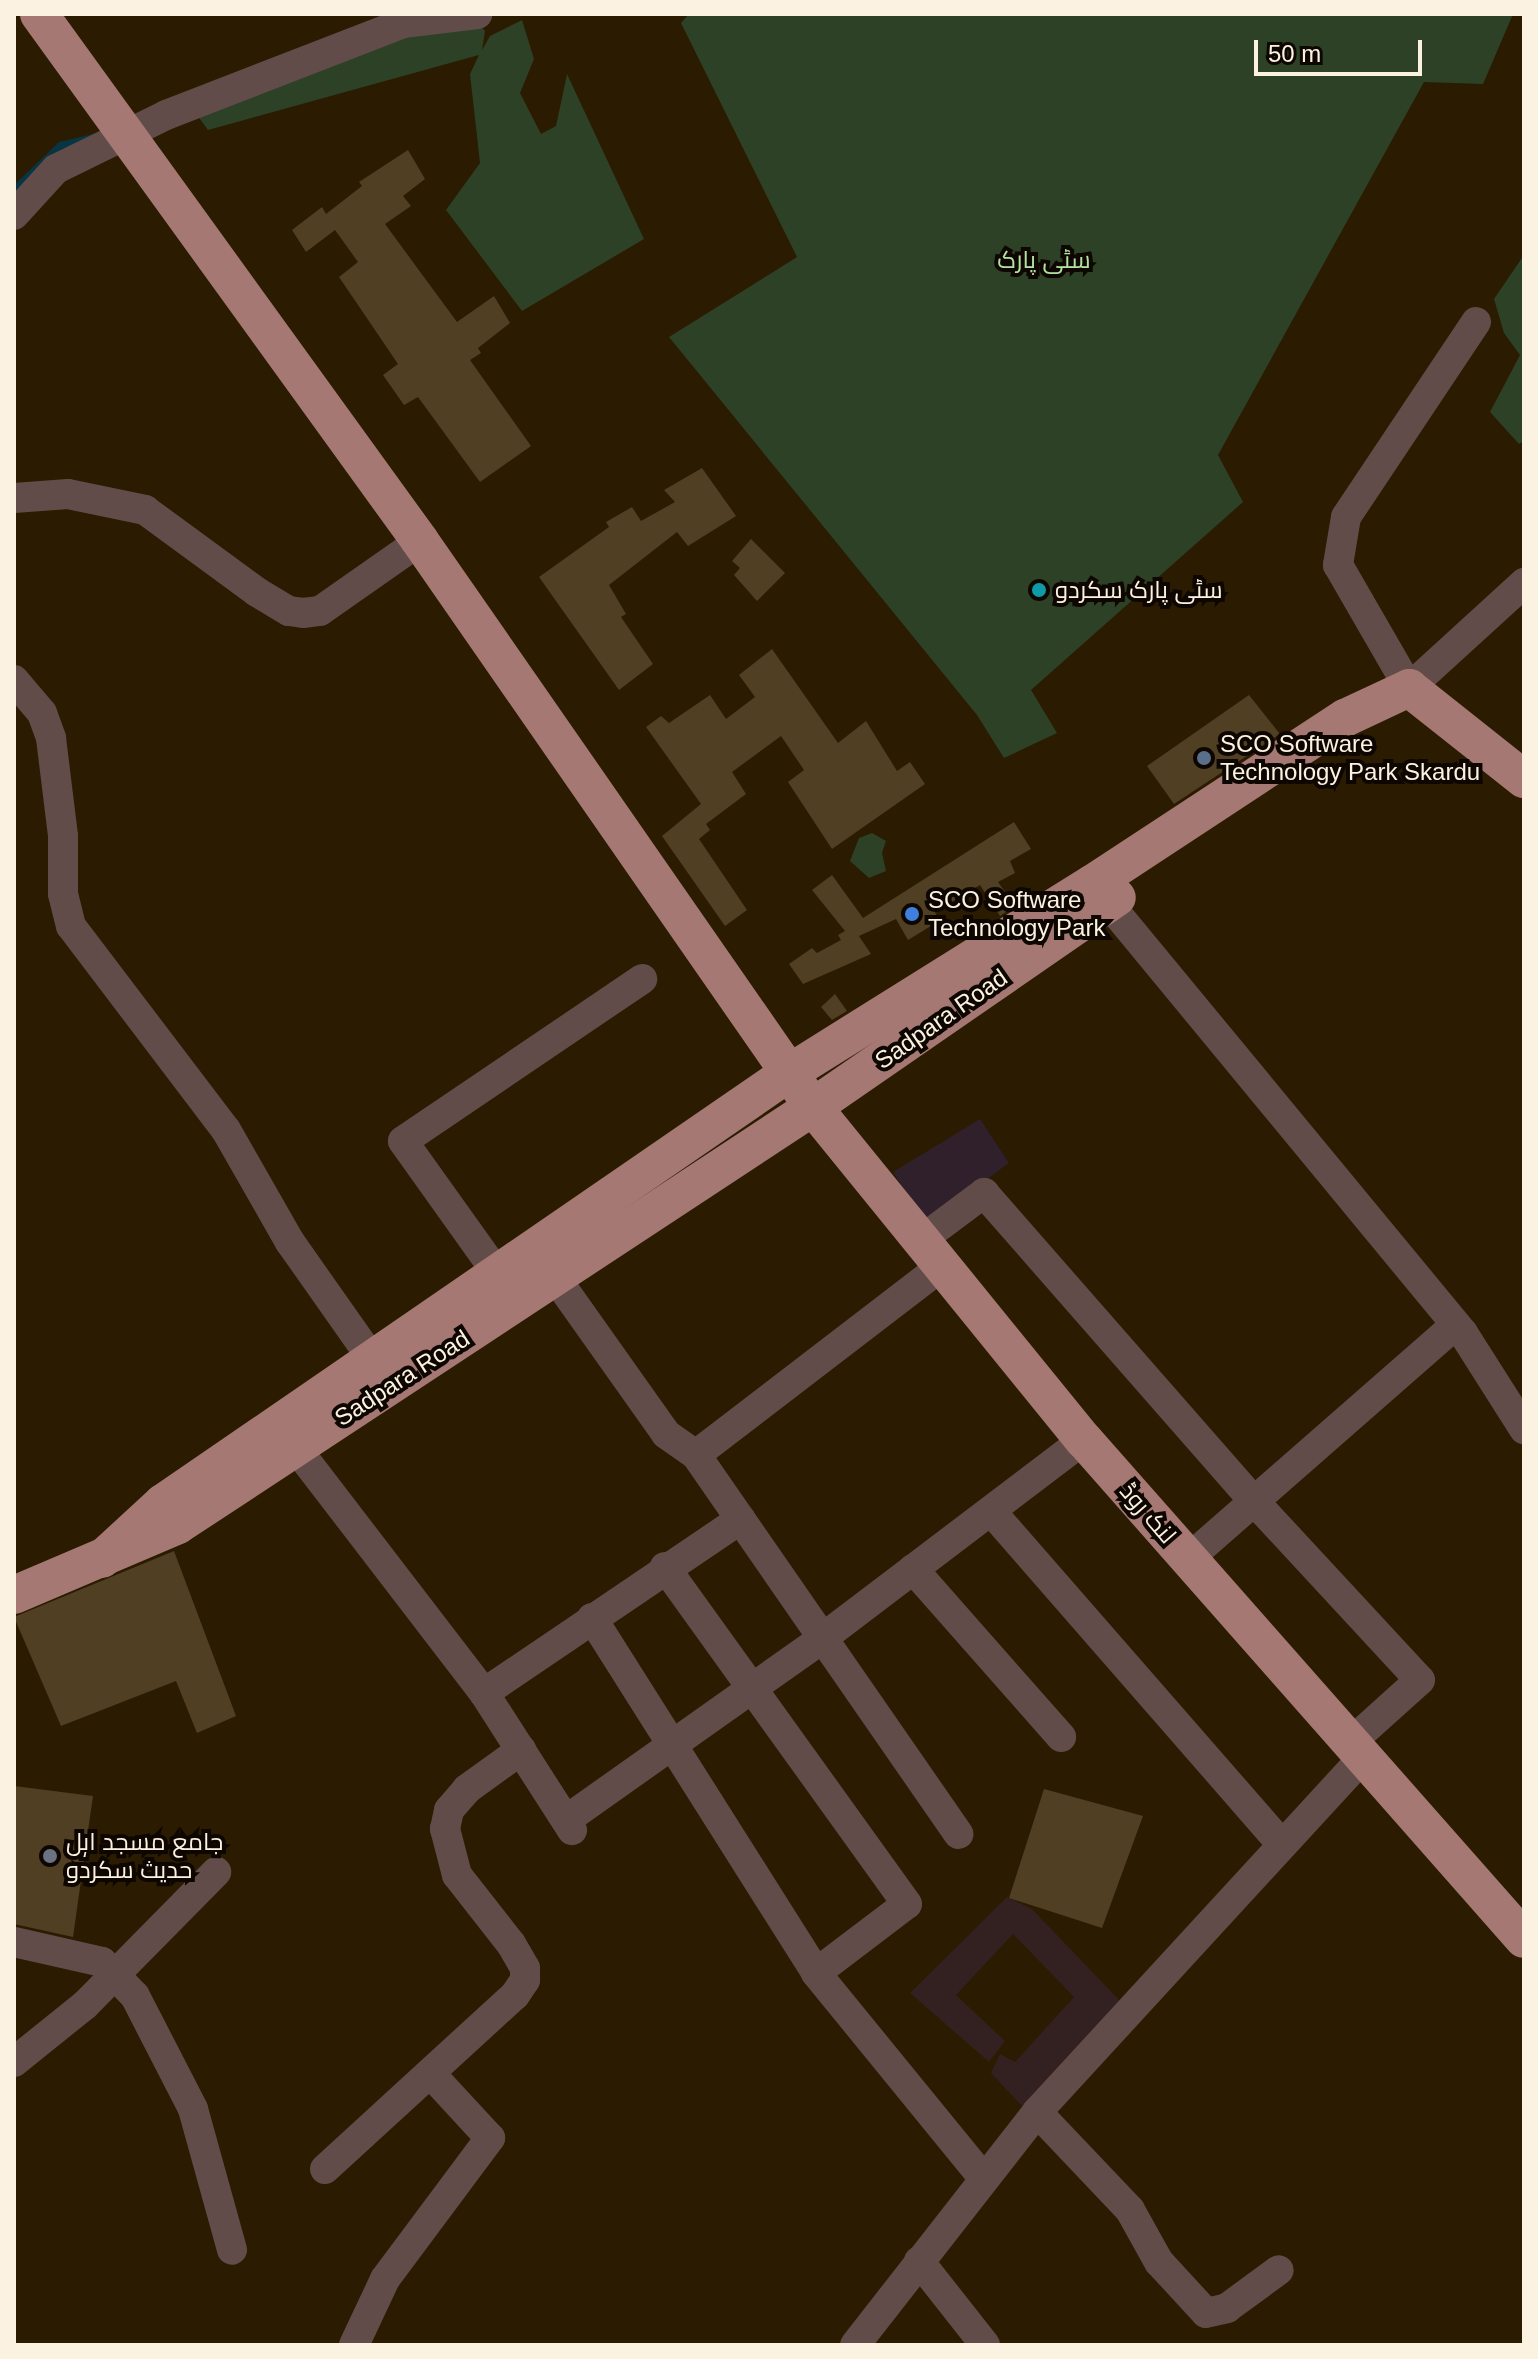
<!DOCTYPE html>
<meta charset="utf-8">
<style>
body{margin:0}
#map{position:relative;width:1538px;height:2359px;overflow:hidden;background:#2b1b00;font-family:Arial,Cairo,sans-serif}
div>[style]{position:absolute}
.industrial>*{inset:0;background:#2f202b}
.education>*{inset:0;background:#332020}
.green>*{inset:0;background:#2c4126}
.stream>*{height:7px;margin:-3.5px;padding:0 3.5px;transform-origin:3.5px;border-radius:3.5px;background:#073544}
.building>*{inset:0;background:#503f22}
.minor>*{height:30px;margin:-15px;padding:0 15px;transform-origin:15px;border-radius:15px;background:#624c49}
.major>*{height:38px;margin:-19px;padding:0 19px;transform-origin:19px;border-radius:19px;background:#a57873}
.dots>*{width:22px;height:22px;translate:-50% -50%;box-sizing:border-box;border:4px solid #0e0701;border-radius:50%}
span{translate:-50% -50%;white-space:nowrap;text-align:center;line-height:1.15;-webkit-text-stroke:8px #0e0701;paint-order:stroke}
.park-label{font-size:24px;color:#b3e2a3}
.poi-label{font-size:24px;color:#fcf2e1}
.left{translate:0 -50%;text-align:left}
.street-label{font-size:24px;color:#fcf2e1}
.frame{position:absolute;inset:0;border:16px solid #fcf2e1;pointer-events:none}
.scale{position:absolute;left:1254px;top:40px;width:168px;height:36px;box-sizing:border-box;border:4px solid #fcf2e1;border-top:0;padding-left:10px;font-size:24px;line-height:28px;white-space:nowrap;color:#fcf2e1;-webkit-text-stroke:6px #0e0701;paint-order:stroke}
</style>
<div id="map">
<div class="industrial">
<div style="clip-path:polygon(980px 1119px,1009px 1163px,926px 1224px,893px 1172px)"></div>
</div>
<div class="education">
<div style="clip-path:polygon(1007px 1897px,1032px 1909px,1120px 2001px,1024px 2108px,991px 2073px,1000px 2054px,1015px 2062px,1074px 1997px,1013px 1934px,956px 1995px,1005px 2041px,989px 2062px,910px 1993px)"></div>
</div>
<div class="green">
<div style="clip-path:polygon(689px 14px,1513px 14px,1483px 84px,1424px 82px,1218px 455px,1243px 502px,1031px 690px,1057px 733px,1004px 758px,977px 715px,669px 337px,797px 257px,681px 23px)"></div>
<div style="clip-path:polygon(522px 20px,534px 59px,520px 93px,541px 134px,556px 126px,567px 74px,644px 239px,522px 311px,446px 210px,480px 163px,470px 74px,479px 55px,208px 130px,197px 115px,403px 31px,477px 22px,485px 31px,482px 50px,490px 36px)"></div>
<div style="clip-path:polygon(1524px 255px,1524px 441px,1519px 444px,1490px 412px,1520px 355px,1504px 333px,1494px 299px)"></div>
<div style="clip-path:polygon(872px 833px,886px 841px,882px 853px,886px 871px,869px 878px,850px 861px,859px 838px)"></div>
</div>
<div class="stream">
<div style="left:14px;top:189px;width:64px;rotate:-43.7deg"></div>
<div style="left:60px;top:145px;width:34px;rotate:-14deg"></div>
</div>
<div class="building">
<div style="clip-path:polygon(408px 150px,425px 179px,403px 196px,411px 206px,385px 224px,457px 322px,494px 296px,510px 323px,478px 348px,481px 353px,470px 360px,531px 446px,480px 482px,418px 397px,404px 405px,383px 375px,398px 364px,339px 277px,358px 262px,335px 230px,306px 252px,292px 230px,322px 207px,326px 214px,362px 186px,359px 182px)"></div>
<div style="clip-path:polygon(702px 468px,736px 516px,688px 546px,677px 532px,609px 585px,626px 614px,621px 617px,653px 664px,619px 690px,539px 577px,609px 527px,606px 522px,632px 507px,641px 521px,675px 502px,664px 490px)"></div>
<div style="clip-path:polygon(751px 539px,785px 573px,757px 601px,734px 575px,740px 568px,732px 561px)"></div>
<div style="clip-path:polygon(772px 649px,838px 743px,866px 721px,897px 771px,910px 762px,925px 784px,832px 849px,788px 782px,804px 770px,781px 736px,732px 772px,746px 794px,706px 824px,710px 830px,699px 839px,747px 910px,725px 926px,662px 836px,701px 804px,646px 727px,661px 716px,669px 723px,710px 695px,726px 719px,755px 697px,739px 675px)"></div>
<div style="clip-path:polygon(1249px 695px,1280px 734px,1174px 804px,1147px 766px)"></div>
<div style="clip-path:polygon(1014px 822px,1031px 849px,1010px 861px,1015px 873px,998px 882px,1015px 906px,1000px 916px,980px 885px,935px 912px,939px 921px,908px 940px,896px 919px,859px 936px,871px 954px,803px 984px,789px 964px,812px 948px,817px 953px,841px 940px,838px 935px,845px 931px,812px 890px,832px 875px,863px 918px)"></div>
<div style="clip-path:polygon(835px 994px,847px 1011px,832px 1020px,821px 1007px)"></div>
<div style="clip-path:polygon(174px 1551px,236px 1716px,197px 1733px,176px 1681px,61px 1726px,14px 1617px)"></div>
<div style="clip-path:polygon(14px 1786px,93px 1796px,73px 1937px,14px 1924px)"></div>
<div style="clip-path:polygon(1044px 1789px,1143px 1816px,1102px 1928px,1009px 1898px)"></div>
</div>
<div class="minor">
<div style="left:14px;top:215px;width:62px;rotate:-47.6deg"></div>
<div style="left:56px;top:169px;width:123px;rotate:-26.1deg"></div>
<div style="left:166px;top:115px;width:254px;rotate:-21.2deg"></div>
<div style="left:403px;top:23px;width:75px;rotate:-6.9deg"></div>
<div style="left:1476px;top:322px;width:234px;rotate:123.7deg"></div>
<div style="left:1346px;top:517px;width:49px;rotate:99.5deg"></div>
<div style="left:1338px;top:565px;width:142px;rotate:60deg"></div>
<div style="left:1409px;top:688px;width:156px;rotate:-42.4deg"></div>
<div style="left:14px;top:498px;width:54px;rotate:-4.2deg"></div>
<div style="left:68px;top:494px;width:79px;rotate:11.7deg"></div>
<div style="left:145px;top:510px;width:139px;rotate:36.2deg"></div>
<div style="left:257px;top:592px;width:37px;rotate:31deg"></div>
<div style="left:289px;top:611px;width:14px;rotate:8deg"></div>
<div style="left:303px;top:613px;width:17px;rotate:-7deg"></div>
<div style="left:320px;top:611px;width:122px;rotate:-35deg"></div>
<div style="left:14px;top:680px;width:43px;rotate:49.7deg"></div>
<div style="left:42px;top:713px;width:27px;rotate:70deg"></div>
<div style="left:51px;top:738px;width:99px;rotate:83deg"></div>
<div style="left:63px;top:836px;width:58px;rotate:90deg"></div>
<div style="left:63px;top:894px;width:33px;rotate:76deg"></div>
<div style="left:71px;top:926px;width:256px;rotate:52.8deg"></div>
<div style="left:226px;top:1130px;width:129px;rotate:60.3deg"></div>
<div style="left:290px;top:1242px;width:165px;rotate:54.9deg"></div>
<div style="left:1108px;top:903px;width:558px;rotate:50.46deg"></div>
<div style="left:1463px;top:1333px;width:114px;rotate:57.6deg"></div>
<div style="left:921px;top:1240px;width:79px;rotate:-36.7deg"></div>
<div style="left:984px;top:1193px;width:410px;rotate:48.8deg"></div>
<div style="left:1254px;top:1501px;width:244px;rotate:47.2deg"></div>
<div style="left:1420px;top:1680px;width:94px;rotate:138deg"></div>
<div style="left:942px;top:1266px;width:310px;rotate:142.5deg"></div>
<div style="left:696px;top:1455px;width:461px;rotate:55.3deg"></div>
<div style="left:497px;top:1273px;width:162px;rotate:-125.5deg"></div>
<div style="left:403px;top:1141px;width:289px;rotate:-34.1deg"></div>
<div style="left:555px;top:1277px;width:192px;rotate:54.7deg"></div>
<div style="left:666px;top:1434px;width:37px;rotate:35deg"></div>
<div style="left:296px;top:1448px;width:309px;rotate:52.5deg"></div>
<div style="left:484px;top:1693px;width:163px;rotate:57.3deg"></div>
<div style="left:991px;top:1511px;width:442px;rotate:48.9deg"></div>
<div style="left:1188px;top:1559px;width:356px;rotate:-41.2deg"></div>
<div style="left:913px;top:1569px;width:224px;rotate:48.6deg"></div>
<div style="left:592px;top:1618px;width:420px;rotate:57.7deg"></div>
<div style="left:816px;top:1973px;width:114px;rotate:-37.2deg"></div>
<div style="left:907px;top:1904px;width:415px;rotate:-125.7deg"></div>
<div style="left:484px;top:1693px;width:310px;rotate:-34.1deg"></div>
<div style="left:566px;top:1820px;width:316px;rotate:-35.3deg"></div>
<div style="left:824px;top:1637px;width:326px;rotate:-37.2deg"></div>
<div style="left:14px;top:1942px;width:90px;rotate:12.8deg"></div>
<div style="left:102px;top:1962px;width:47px;rotate:45.9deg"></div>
<div style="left:135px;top:1996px;width:127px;rotate:62.8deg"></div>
<div style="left:193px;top:2109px;width:146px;rotate:74.5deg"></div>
<div style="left:816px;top:1973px;width:264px;rotate:50.8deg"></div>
<div style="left:14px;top:2062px;width:91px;rotate:-38.8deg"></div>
<div style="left:85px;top:2005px;width:187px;rotate:-45.4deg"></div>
<div style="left:1037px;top:2112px;width:135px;rotate:46.5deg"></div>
<div style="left:1130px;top:2210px;width:60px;rotate:60.9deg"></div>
<div style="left:1159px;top:2262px;width:69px;rotate:47.3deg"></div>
<div style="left:1206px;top:2313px;width:22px;rotate:-13deg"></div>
<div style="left:1227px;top:2308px;width:64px;rotate:-36.2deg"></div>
<div style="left:325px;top:2169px;width:258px;rotate:-42.5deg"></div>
<div style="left:515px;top:1995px;width:18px;rotate:-56deg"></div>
<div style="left:525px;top:1980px;width:12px;rotate:-90deg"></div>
<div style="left:525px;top:1968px;width:28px;rotate:-120deg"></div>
<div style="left:511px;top:1944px;width:88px;rotate:-128deg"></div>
<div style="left:457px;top:1875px;width:48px;rotate:-104.6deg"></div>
<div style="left:445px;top:1829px;width:19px;rotate:-78deg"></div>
<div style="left:449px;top:1810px;width:28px;rotate:-49deg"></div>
<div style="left:467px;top:1789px;width:67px;rotate:-35.8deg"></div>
<div style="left:919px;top:2261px;width:107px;rotate:51.8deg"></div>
<div style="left:354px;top:2345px;width:73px;rotate:-64.8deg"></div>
<div style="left:385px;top:2279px;width:176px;rotate:-53.3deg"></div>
<div style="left:490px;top:2138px;width:88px;rotate:-132.7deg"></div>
<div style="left:855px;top:2345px;width:296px;rotate:-52deg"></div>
<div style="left:1037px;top:2112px;width:482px;rotate:-47.4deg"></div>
</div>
<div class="major">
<div style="left:39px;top:14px;width:650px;rotate:54.13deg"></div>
<div style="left:420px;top:541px;width:689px;rotate:55.23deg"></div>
<div style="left:813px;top:1107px;width:429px;rotate:50.9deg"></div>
<div style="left:1084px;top:1440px;width:665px;rotate:48.6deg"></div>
<div style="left:102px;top:1559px;width:83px;rotate:-42.6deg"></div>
<div style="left:163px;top:1503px;width:759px;rotate:-34.49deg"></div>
<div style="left:789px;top:1073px;width:357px;rotate:-32deg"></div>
<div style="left:1092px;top:884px;width:303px;rotate:-33.3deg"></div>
<div style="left:1345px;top:718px;width:71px;rotate:-25.1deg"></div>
<div style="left:1409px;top:688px;width:147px;rotate:38.4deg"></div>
<div style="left:14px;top:1595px;width:178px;rotate:-23.1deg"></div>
<div style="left:178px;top:1525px;width:760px;rotate:-33.36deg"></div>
<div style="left:813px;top:1107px;width:369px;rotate:-34.6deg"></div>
</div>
<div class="dots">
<div style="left:1039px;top:590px;background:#0f9aa8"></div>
<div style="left:1204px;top:758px;background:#5c6f8a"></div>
<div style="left:912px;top:914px;background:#3f7fe0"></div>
<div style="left:50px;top:1856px;background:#6b7280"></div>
</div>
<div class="park-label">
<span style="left:1044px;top:260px">سٹی پارک</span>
</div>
<div class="poi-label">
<span class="left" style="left:1055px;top:590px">سٹی پارک سکردو</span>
<span class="left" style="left:1220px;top:758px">SCO Software<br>Technology Park Skardu</span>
<span class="left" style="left:928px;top:914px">SCO Software<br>Technology Park</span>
<span class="left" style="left:66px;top:1856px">جامع مسجد اہل<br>حدیث سکردو</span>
</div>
<div class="street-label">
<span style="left:941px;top:1019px;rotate:-35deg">Sadpara Road</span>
<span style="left:402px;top:1378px;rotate:-33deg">Sadpara Road</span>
<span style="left:1148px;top:1513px;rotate:49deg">لنک روڈ</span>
</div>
<div class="frame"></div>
<div class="scale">50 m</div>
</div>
